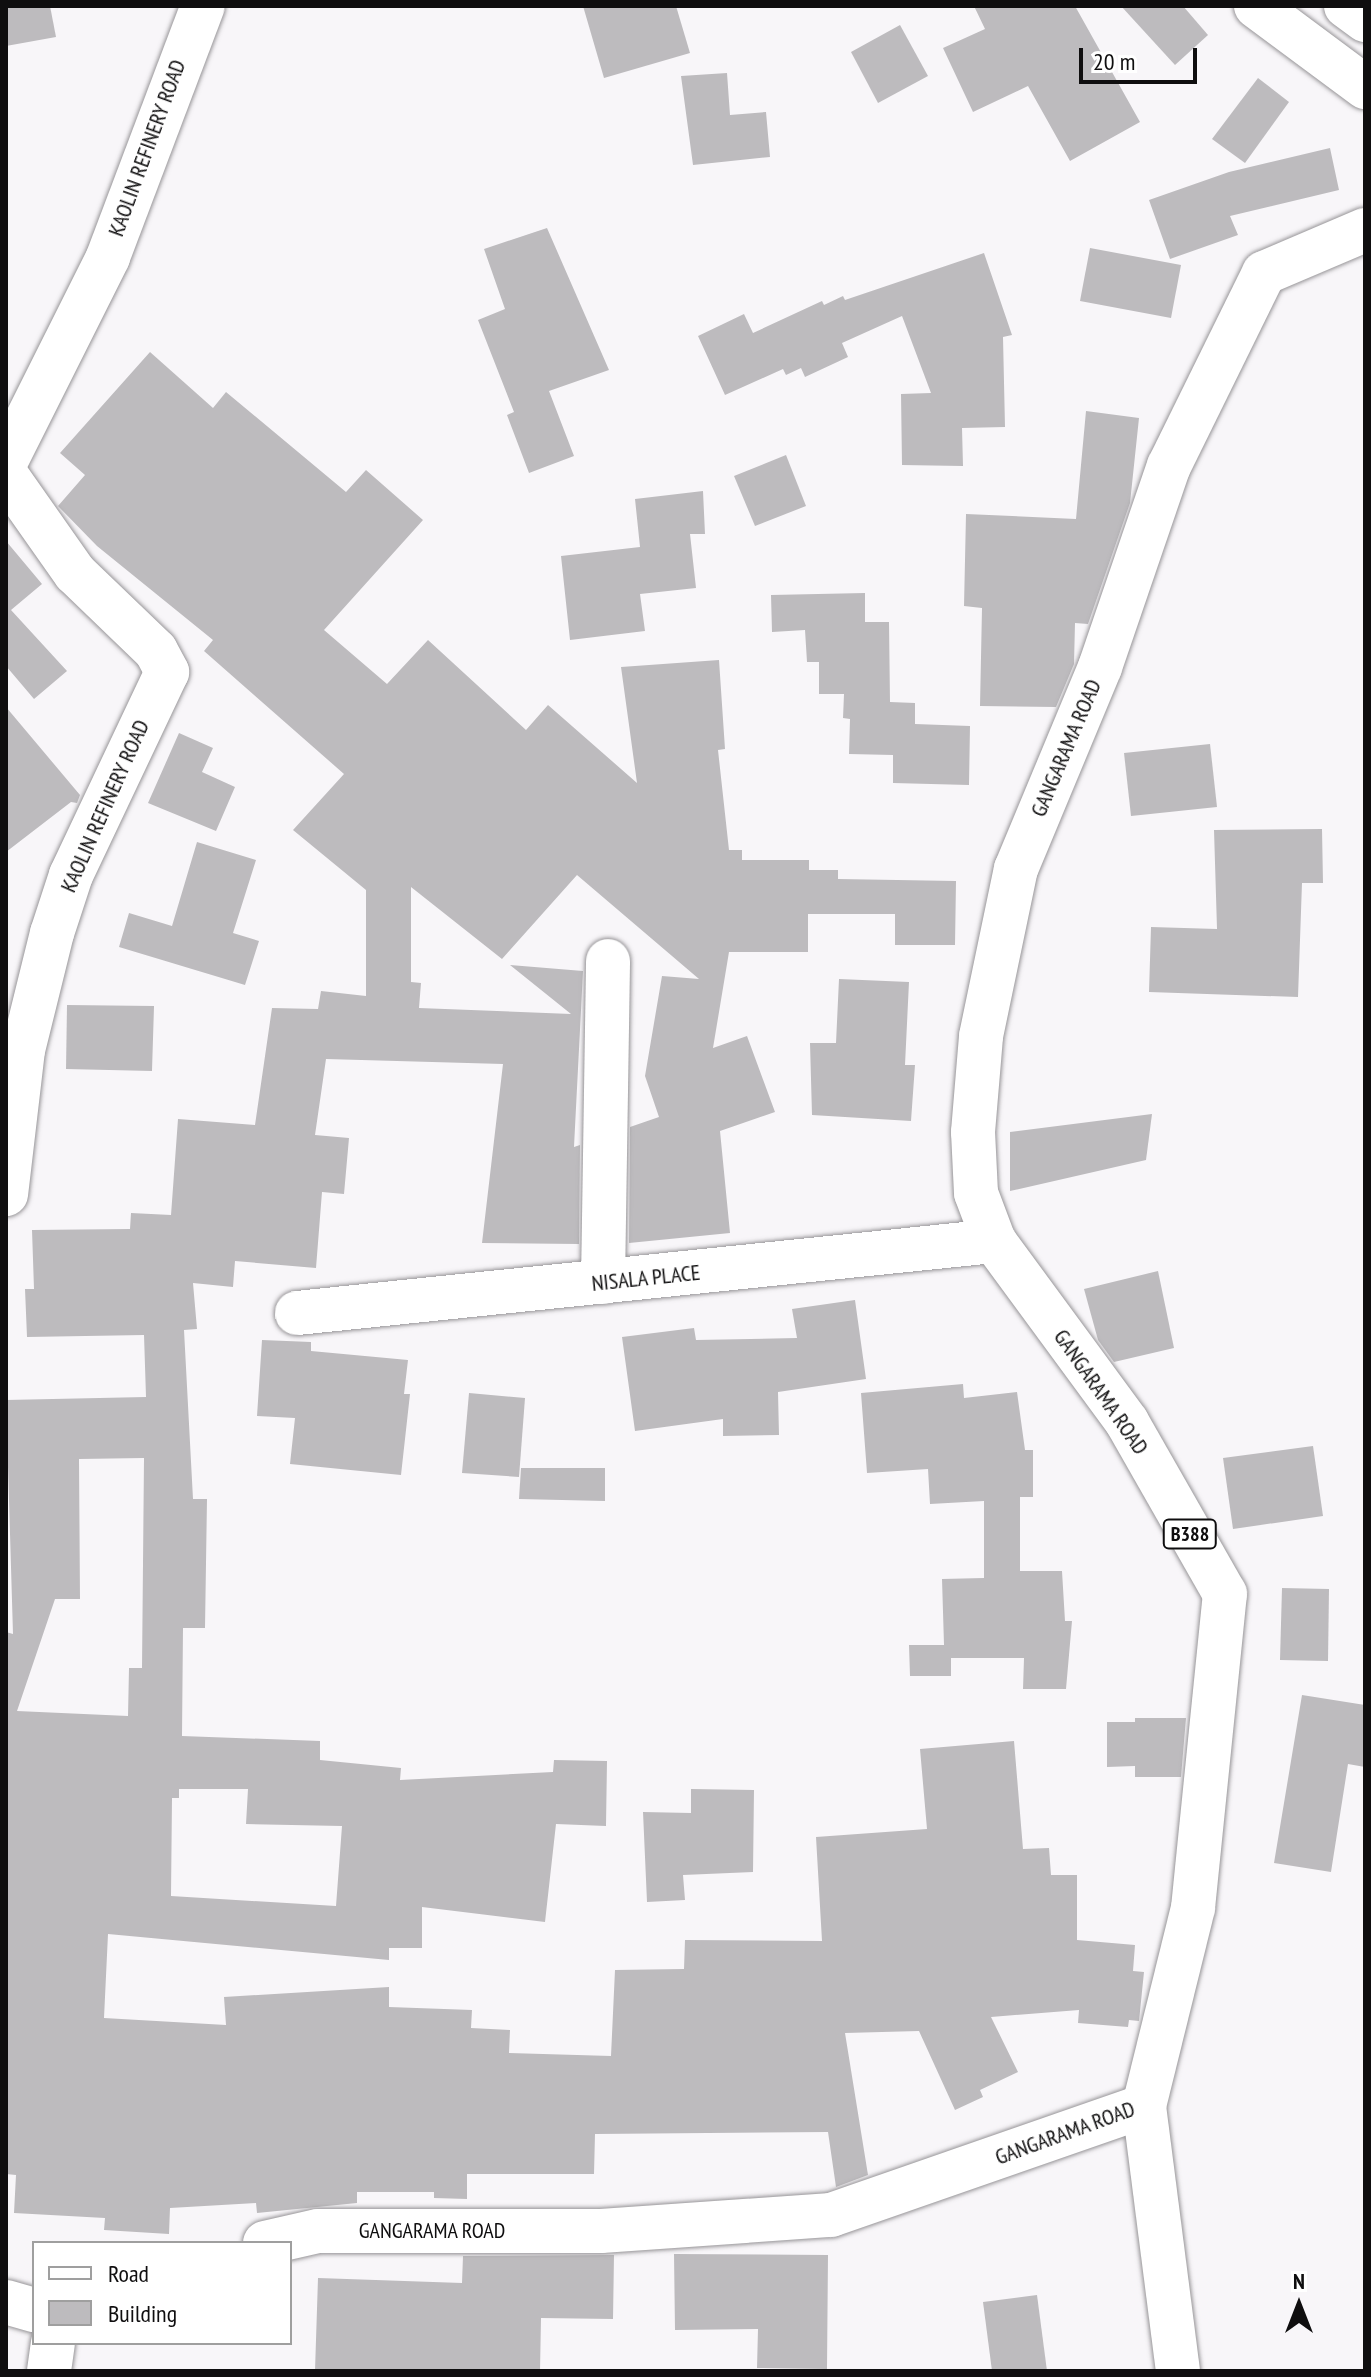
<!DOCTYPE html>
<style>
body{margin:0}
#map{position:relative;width:1371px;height:2377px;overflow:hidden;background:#f8f6f9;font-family:"PT Sans Narrow",sans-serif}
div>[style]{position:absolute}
.building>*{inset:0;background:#bdbbbe}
.roads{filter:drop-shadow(0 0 2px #979598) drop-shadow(0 0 2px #979598)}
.minor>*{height:44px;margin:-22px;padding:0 22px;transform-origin:22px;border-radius:22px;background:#fff}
.major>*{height:44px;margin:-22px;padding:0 22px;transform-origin:22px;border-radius:22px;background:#fff}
span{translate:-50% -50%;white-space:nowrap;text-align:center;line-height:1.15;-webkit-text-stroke:6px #fff;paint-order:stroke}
.shield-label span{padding:2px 6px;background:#fff;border:2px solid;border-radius:6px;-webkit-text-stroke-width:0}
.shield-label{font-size:20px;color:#0f0e0f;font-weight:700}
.street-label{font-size:22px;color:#0f0e0f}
.frame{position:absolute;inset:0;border:8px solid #0f0e0f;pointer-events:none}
.legend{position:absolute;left:32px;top:2241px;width:260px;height:104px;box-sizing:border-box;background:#fff;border:2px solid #9f9f9f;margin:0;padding:10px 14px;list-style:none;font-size:24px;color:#0f0e0f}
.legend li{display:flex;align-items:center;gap:16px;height:40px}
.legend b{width:40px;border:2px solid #9f9f9f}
.north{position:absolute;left:1259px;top:2265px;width:80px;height:80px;-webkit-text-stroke:6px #fff;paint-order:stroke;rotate:0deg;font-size:22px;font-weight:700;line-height:32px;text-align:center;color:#0f0e0f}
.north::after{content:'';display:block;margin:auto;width:28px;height:36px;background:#0f0e0f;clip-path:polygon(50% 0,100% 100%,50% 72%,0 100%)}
.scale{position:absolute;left:1079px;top:48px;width:118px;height:36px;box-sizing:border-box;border:4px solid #0f0e0f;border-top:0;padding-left:10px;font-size:24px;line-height:28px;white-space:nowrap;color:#0f0e0f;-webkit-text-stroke:6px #fff;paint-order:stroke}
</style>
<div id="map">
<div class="building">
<div style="clip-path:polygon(6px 6px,50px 6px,56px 37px,6px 46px)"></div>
<div style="clip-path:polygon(583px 6px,676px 6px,690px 53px,604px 78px)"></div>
<div style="clip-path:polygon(974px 6px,1075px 6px,1140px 122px,1070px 161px,1028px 86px,973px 112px,943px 48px,985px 29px)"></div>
<div style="clip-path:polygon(1121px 6px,1183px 6px,1208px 35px,1175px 65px)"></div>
<div style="clip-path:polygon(900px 25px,928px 76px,878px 103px,851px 52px)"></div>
<div style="clip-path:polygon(727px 73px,730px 115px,766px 112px,770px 157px,693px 165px,681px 76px)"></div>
<div style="clip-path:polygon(1258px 78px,1289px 102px,1245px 163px,1212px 139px)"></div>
<div style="clip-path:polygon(1330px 148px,1339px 190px,1230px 216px,1238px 235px,1170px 259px,1149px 200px,1229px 172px)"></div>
<div style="clip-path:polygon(547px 228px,609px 370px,549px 391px,574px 456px,529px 473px,507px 415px,514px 412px,478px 320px,505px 309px,484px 249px)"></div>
<div style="clip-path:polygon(1090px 248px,1181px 265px,1171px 318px,1080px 301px)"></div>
<div style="clip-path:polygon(984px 253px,1012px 335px,1003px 337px,1005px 427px,962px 428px,963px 466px,902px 465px,901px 394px,931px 393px,902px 316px,842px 343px,848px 357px,805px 377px,801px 368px,786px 375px,783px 369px,725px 395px,698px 336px,744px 314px,753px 333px,822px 301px,824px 305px,843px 296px,845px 300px)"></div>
<div style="clip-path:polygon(evenodd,150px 352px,213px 408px,226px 392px,346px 492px,366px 470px,423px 520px,324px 630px,387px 684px,428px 640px,526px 730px,548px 705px,637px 783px,621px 667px,719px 660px,725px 749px,718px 750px,729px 850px,742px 850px,742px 860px,809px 860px,809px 870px,838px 870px,838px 879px,956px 881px,955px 945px,895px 945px,895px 914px,808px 914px,808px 952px,729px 952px,713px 1048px,747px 1036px,775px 1112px,720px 1131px,730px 1233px,629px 1243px,630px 1127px,659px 1117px,645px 1076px,662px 976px,699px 979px,577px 875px,502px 959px,411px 887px,411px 982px,421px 983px,419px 1008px,571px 1014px,510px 965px,583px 971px,574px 1147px,580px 1145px,579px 1244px,482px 1243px,503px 1064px,326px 1059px,315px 1135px,349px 1138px,344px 1194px,322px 1192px,316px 1268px,235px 1261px,233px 1287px,193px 1283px,197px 1329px,184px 1330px,193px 1499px,207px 1499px,205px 1628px,183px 1628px,182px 1736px,320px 1741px,320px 1760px,401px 1768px,400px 1780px,553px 1772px,554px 1760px,607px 1761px,606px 1826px,556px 1824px,545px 1922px,422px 1907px,422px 1948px,389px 1948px,389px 1960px,108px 1934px,104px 2018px,226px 2025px,224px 1997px,389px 1987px,389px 2007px,472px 2010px,471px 2028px,510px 2030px,509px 2053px,611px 2056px,615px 1970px,684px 1969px,685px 1940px,822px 1941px,816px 1837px,927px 1829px,920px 1749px,1014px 1741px,1023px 1849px,1049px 1848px,1051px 1875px,1077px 1875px,1077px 1940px,1135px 1945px,1133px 1971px,1144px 1972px,1139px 2021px,1129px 2020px,1128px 2027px,1078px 2023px,1079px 2010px,991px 2017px,1018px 2072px,980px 2090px,983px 2097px,955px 2110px,919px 2031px,845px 2033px,868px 2175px,836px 2187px,828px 2132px,595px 2134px,594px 2174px,467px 2174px,467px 2199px,434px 2198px,434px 2192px,357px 2192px,357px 2203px,257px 2213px,256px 2203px,170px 2208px,169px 2234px,104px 2230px,105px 2218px,14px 2213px,16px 2175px,6px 2174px,6px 1632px,13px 1634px,6px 1400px,146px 1397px,144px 1335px,27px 1337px,25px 1289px,34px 1289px,32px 1230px,130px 1229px,131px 1213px,171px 1215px,178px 1119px,255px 1125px,272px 1008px,318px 1009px,321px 991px,366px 996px,366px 890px,293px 830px,344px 774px,204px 651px,213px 640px,97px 546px,58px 506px,85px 475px,60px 453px,150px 352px,144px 1458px,142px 1668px,129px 1668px,128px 1716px,17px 1711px,55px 1599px,80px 1599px,79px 1459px,144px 1458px,150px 352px,179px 1789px,248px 1789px,246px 1824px,342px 1826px,336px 1906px,171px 1896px,172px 1798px,179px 1798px,179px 1789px)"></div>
<div style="clip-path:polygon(1086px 411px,1139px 418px,1130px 503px,1088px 624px,1075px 623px,1074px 664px,1056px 707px,980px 706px,982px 608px,964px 606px,966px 514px,1076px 519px)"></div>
<div style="clip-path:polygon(786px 455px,806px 506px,755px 526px,734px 476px)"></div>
<div style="clip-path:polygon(703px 491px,705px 534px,690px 534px,696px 588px,640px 594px,645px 631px,570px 640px,561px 556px,640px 547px,635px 499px)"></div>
<div style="clip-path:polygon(6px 541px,42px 584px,11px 610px,67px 671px,34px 699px,6px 666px)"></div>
<div style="clip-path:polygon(865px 593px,865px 622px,889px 622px,890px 702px,915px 703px,915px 724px,970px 726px,969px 785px,893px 783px,893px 755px,849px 754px,850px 719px,843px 718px,844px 694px,819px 694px,819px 662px,807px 662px,805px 630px,772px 632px,771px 595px)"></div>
<div style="clip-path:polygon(6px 707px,80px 795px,77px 803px,71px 802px,6px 852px)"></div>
<div style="clip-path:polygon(179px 733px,213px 748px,202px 772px,235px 787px,216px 831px,148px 803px)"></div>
<div style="clip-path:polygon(1210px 744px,1217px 807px,1131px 816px,1124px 753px)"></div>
<div style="clip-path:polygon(1322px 829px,1323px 883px,1302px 883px,1298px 997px,1149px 992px,1151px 927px,1217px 929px,1214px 830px)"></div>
<div style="clip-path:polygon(197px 842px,256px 860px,233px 933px,259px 941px,245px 985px,119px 947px,129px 913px,172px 926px)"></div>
<div style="clip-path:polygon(839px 979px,909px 982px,905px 1065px,915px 1065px,911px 1121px,812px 1115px,810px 1043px,836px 1043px)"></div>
<div style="clip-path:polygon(67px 1005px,154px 1006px,152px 1071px,66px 1069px)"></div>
<div style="clip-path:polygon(1152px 1114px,1146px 1160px,1010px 1191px,1010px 1132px)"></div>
<div style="clip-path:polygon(1158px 1271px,1174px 1348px,1114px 1362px,1098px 1340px,1084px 1289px)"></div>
<div style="clip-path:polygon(855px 1300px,866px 1379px,778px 1392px,779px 1435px,723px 1436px,723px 1419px,635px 1431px,622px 1337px,694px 1328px,696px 1340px,797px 1338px,792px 1309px)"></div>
<div style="clip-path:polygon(262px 1340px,311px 1342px,311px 1351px,408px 1360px,404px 1394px,410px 1394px,401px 1475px,290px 1464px,295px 1418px,257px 1416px)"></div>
<div style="clip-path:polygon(963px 1384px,964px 1398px,1017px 1392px,1025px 1450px,1033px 1450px,1033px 1497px,1020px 1497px,1020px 1571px,1062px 1571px,1065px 1621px,1072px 1621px,1066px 1689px,1023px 1689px,1024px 1658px,951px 1658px,951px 1676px,910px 1676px,909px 1645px,944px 1645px,942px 1579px,984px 1578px,984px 1501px,930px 1504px,928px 1469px,867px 1473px,861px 1393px)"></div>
<div style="clip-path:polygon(469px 1393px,525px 1398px,519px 1477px,462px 1473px)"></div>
<div style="clip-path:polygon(1313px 1446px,1323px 1516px,1233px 1529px,1223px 1458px)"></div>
<div style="clip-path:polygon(521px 1468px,605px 1468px,605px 1501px,519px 1499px)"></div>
<div style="clip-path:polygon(1282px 1588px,1329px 1589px,1328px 1661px,1280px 1660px)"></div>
<div style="clip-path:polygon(1302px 1695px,1365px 1705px,1365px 1767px,1348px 1764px,1331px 1872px,1274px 1863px)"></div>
<div style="clip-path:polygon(1135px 1718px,1186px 1718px,1181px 1777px,1135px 1777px,1135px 1766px,1107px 1767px,1107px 1722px,1135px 1722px)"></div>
<div style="clip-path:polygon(691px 1789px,754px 1790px,753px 1872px,683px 1875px,685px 1900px,647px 1902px,643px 1812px,691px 1813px)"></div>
<div style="clip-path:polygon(674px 2254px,828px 2255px,827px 2369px,757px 2368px,758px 2329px,675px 2330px)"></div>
<div style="clip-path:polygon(614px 2255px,613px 2319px,541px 2318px,540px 2371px,315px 2371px,318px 2278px,462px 2283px,463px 2256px)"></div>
<div style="clip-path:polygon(1037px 2295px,1047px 2371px,992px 2371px,983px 2302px)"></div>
</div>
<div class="roads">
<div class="minor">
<div style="left:6px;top:461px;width:228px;rotate:-63.4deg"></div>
<div style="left:108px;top:257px;width:268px;rotate:-69.3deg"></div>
<div style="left:6px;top:475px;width:120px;rotate:54.9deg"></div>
<div style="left:75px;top:573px;width:112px;rotate:43.9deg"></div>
<div style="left:156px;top:651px;width:24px;rotate:62deg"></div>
<div style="left:167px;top:672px;width:225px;rotate:115.3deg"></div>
<div style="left:71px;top:875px;width:61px;rotate:108.1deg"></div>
<div style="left:52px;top:933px;width:121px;rotate:103.9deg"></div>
<div style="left:23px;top:1050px;width:145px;rotate:96.7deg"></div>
<div style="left:603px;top:1282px;width:321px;rotate:-89.1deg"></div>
<div style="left:297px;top:1313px;width:701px;rotate:-5.9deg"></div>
<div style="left:1144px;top:2106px;width:267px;rotate:82.7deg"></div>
<div style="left:6px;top:2302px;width:29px;rotate:16deg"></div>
</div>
<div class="major">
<div style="left:1256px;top:6px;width:136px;rotate:36.6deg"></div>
<div style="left:1346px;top:6px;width:24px;rotate:36deg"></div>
<div style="left:265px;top:2243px;width:54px;rotate:-12.8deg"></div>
<div style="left:318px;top:2231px;width:283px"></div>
<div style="left:601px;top:2231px;width:231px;rotate:-4deg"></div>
<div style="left:831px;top:2215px;width:331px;rotate:-19.2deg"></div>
<div style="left:1144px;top:2106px;width:204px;rotate:-76.1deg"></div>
<div style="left:1193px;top:1908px;width:316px;rotate:-84.2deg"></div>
<div style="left:1225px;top:1594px;width:198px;rotate:-119.7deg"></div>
<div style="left:1127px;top:1422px;width:225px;rotate:-126.3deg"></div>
<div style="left:994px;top:1241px;width:51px;rotate:-110.6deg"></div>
<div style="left:976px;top:1193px;width:61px;rotate:-92.8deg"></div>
<div style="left:973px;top:1132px;width:96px;rotate:-85.2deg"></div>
<div style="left:981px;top:1036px;width:171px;rotate:-78.2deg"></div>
<div style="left:1016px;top:869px;width:219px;rotate:-67.4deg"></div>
<div style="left:1100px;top:667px;width:213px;rotate:-71.1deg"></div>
<div style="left:1169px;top:466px;width:215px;rotate:-63.8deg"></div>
<div style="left:1264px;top:273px;width:110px;rotate:-23.1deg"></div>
<div style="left:49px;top:2371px;width:28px;rotate:-82deg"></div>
</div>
</div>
<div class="shield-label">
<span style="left:1190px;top:1534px">B388</span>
</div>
<div class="street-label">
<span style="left:147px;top:148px;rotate:-70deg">KAOLIN REFINERY ROAD</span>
<span style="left:1066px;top:748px;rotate:-67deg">GANGARAMA ROAD</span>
<span style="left:105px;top:806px;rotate:-66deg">KAOLIN REFINERY ROAD</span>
<span style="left:646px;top:1278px;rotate:-6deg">NISALA PLACE</span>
<span style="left:1101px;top:1392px;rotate:55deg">GANGARAMA ROAD</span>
<span style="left:1065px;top:2133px;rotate:-20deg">GANGARAMA ROAD</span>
<span style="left:432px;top:2231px">GANGARAMA ROAD</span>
</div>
<div class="frame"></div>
<ul class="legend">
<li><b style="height:10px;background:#fff"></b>Road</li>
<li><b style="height:22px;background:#bdbbbe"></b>Building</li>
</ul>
<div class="north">N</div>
<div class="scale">20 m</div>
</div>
